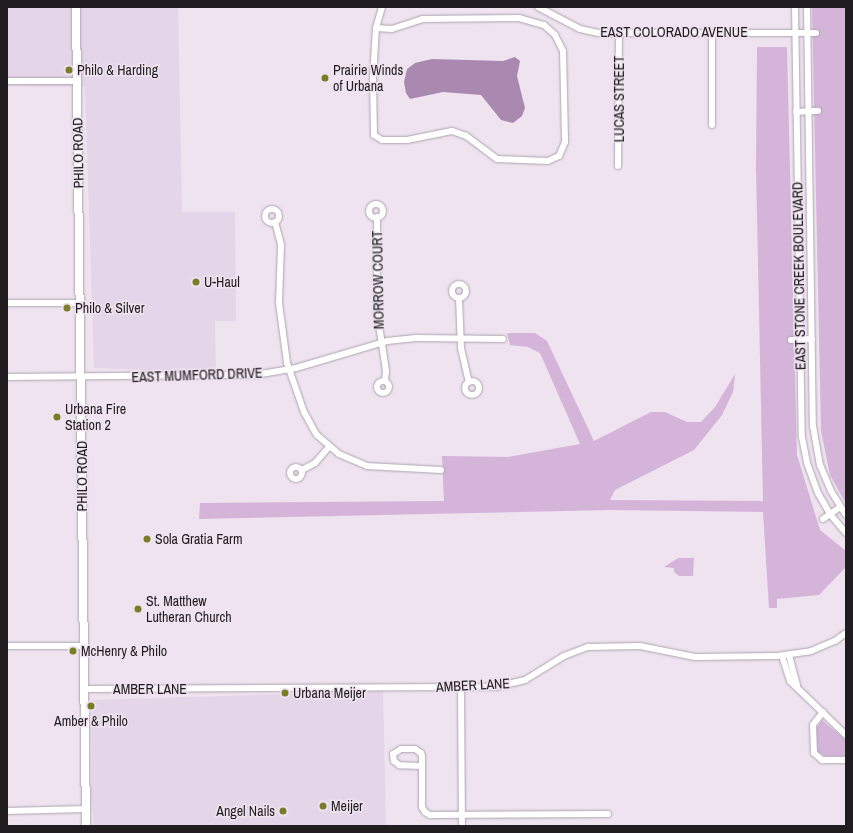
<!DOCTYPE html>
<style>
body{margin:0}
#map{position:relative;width:853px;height:833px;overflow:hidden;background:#eee3ef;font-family:"Archivo Narrow",sans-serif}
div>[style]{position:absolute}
.built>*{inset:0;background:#e5d5e8}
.green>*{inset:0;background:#d5b4da}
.water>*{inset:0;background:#aa89b0}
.roads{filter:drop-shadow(0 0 1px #ada3af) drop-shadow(0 0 1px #ada3af)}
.minor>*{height:6px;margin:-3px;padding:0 3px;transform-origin:3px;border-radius:3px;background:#fff}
.minor>.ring{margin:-3px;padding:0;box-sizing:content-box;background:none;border:6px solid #fff;border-radius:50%}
.major>*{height:8px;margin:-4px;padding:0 4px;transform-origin:4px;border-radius:4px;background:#fff}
.dots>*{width:11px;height:11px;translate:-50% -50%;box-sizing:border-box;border:2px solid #eee3ef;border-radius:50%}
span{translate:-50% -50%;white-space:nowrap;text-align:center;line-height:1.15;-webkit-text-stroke:3px #eee3ef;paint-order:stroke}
.street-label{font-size:14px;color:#201c20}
.poi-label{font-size:14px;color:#201c20}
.left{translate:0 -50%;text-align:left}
.right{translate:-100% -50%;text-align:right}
.frame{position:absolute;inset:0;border:8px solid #201c20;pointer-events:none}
</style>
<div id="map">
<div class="built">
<div style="clip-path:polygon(7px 7px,178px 7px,182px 212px,235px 212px,236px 321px,215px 321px,216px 372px,94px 368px,85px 87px,7px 86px)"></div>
<div style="clip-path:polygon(383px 691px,386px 826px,94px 826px,91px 791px,92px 700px)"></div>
</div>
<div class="green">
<div style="clip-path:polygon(812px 7px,846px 7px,846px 504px,830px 475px,821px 431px)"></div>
<div style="clip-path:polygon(757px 47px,787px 47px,797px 455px,820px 530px,846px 551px,846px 567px,819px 595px,777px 599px,777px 608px,769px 608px,763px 512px,611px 510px,199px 519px,200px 503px,444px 501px,442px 456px,508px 457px,580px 444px,540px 353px,528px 347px,510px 345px,507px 333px,535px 333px,547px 341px,594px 441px,651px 412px,665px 412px,687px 422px,701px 422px,715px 407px,735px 374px,733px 392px,722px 415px,694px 450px,615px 490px,610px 500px,763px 501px,756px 168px)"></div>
<div style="clip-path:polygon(678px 558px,694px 558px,693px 576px,679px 576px,674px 572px,674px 568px,664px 567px)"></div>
<div style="clip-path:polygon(822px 720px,846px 740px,846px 756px,825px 756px,818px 752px,816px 729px)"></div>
</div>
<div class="water">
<div style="clip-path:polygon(515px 57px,520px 61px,517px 76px,525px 108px,522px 116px,513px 123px,501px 120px,481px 95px,443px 92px,410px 99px,406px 93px,404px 82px,407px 69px,415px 63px,432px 59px,503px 61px)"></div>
</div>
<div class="roads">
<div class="minor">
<div style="left:538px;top:7px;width:47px;rotate:27.6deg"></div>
<div style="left:580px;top:29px;width:19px;rotate:12deg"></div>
<div style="left:599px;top:33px;width:217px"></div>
<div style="left:795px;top:7px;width:430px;rotate:89.1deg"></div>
<div style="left:802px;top:437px;width:26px;rotate:79deg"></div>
<div style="left:807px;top:463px;width:32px;rotate:70deg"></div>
<div style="left:818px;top:493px;width:24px;rotate:60deg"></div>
<div style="left:830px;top:514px;width:25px;rotate:50deg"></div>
<div style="left:807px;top:7px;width:419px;rotate:89.2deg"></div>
<div style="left:813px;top:426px;width:40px;rotate:80deg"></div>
<div style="left:820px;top:465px;width:28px;rotate:67deg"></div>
<div style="left:831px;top:491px;width:28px;rotate:58deg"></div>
<div style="left:519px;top:18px;width:26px;rotate:16deg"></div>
<div style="left:544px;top:25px;width:15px;rotate:42deg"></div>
<div style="left:555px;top:35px;width:18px;rotate:63deg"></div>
<div style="left:563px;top:51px;width:91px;rotate:88.7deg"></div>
<div style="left:565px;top:142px;width:15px;rotate:113deg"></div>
<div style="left:559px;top:156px;width:12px;rotate:156deg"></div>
<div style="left:548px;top:161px;width:51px;rotate:-177.8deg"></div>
<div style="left:497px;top:159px;width:39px;rotate:-143deg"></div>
<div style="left:466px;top:136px;width:15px;rotate:-160deg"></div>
<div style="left:452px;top:131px;width:46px;rotate:168.7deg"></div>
<div style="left:407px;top:140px;width:25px;rotate:180deg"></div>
<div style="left:382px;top:140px;width:9px;rotate:-148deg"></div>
<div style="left:374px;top:135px;width:57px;rotate:-91deg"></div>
<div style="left:373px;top:78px;width:50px;rotate:-86.6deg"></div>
<div style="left:376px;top:28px;width:16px;rotate:4deg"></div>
<div style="left:392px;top:29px;width:32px;rotate:-18deg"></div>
<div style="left:422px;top:19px;width:97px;rotate:-0.6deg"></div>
<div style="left:376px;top:28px;width:22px;rotate:-74deg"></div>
<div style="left:712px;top:33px;width:92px;rotate:90deg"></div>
<div style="left:7px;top:81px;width:70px"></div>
<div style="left:796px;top:112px;width:22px;rotate:-3deg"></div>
<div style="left:618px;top:166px;width:133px;rotate:-89.6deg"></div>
<div class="ring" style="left:369px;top:204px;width:8px;height:8px"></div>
<div class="ring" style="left:265px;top:209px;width:8px;height:8px"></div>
<div style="left:377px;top:217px;width:95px;rotate:90deg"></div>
<div style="left:377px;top:312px;width:60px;rotate:81.3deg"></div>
<div style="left:386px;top:371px;width:10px;rotate:96deg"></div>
<div style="left:275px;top:222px;width:24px;rotate:75deg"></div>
<div style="left:281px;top:245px;width:58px;rotate:92deg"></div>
<div style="left:279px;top:303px;width:61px;rotate:82.4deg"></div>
<div style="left:287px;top:363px;width:52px;rotate:70.9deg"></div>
<div style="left:304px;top:412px;width:26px;rotate:61deg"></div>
<div style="left:317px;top:435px;width:29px;rotate:41deg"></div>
<div style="left:339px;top:454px;width:30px;rotate:23deg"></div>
<div style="left:367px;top:466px;width:74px;rotate:3.1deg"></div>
<div class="ring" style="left:452px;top:284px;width:8px;height:8px"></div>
<div style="left:459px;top:298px;width:50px;rotate:87.7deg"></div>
<div style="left:461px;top:348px;width:35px;rotate:77deg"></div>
<div style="left:7px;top:303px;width:73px"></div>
<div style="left:791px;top:340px;width:21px;rotate:-3deg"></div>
<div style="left:7px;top:377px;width:248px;rotate:-0.5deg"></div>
<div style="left:255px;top:375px;width:42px;rotate:-9.7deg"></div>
<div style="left:296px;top:368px;width:95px;rotate:-16.5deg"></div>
<div style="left:387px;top:341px;width:31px;rotate:-6deg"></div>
<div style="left:418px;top:338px;width:85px;rotate:0.7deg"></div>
<div class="ring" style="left:377px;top:381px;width:6px;height:6px"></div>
<div class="ring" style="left:465px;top:381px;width:8px;height:8px"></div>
<div class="ring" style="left:290px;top:467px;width:6px;height:6px"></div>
<div style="left:302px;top:470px;width:15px;rotate:-28deg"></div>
<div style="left:315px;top:463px;width:21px;rotate:-49deg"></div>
<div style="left:823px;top:519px;width:21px;rotate:-35deg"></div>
<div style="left:7px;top:646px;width:77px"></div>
<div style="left:789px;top:655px;width:31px;rotate:75deg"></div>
<div style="left:782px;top:656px;width:26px;rotate:72deg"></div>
<div style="left:790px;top:681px;width:78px;rotate:44deg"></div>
<div style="left:461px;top:687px;width:139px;rotate:89.6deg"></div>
<div style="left:85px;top:689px;width:410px;rotate:-0.3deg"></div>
<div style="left:495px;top:687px;width:31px;rotate:-13deg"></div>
<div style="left:525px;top:680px;width:46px;rotate:-31.6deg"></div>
<div style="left:564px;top:656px;width:26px;rotate:-21deg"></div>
<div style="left:588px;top:647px;width:52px;rotate:-1.1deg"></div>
<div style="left:640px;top:646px;width:56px;rotate:11.3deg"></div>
<div style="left:695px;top:657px;width:82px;rotate:-0.7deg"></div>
<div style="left:777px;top:656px;width:34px;rotate:-8deg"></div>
<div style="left:811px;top:651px;width:26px;rotate:-23deg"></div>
<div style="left:835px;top:641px;width:14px;rotate:-36deg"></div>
<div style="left:823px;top:712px;width:16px;rotate:128deg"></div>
<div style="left:813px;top:725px;width:28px;rotate:88deg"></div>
<div style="left:814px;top:753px;width:11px;rotate:41deg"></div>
<div style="left:822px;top:760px;width:24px"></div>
<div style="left:422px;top:766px;width:23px;rotate:-178deg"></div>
<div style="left:399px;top:765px;width:6px;rotate:-141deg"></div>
<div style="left:394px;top:761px;width:7px;rotate:-98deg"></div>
<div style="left:393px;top:754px;width:9px;rotate:-32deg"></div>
<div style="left:401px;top:749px;width:14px"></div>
<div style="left:415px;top:749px;width:7px;rotate:34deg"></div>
<div style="left:421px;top:753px;width:3px;rotate:72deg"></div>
<div style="left:422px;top:756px;width:51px;rotate:90deg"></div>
<div style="left:422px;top:807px;width:6px;rotate:59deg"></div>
<div style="left:425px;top:812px;width:6px;rotate:31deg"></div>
<div style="left:430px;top:815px;width:178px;rotate:-0.3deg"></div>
<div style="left:7px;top:811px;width:79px;rotate:-1.5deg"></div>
</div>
<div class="major">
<div style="left:76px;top:7px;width:819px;rotate:89.3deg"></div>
</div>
</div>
<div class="dots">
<div style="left:69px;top:70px;background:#797d27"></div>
<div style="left:325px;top:78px;background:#797d27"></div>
<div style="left:196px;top:282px;background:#797d27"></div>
<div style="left:67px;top:308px;background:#797d27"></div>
<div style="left:57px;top:417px;background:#797d27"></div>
<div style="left:147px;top:539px;background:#797d27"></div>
<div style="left:138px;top:609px;background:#797d27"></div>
<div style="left:73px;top:651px;background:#797d27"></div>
<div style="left:285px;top:693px;background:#797d27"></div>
<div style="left:91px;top:706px;background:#797d27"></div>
<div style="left:323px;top:806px;background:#797d27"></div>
<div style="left:283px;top:811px;background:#797d27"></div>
</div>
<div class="street-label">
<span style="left:674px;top:32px">EAST COLORADO AVENUE</span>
<span style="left:619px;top:99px;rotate:-90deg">LUCAS STREET</span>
<span style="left:78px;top:153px;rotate:-91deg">PHILO ROAD</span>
<span style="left:799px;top:276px;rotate:-91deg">EAST STONE CREEK BOULEVARD</span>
<span style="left:378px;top:280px;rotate:-91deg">MORROW COURT</span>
<span style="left:197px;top:375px;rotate:-2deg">EAST MUMFORD DRIVE</span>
<span style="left:82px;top:476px;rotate:-90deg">PHILO ROAD</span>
<span style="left:473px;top:685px;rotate:-3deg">AMBER LANE</span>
<span style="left:150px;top:689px">AMBER LANE</span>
</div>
<div class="poi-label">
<span class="left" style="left:77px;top:70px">Philo &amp; Harding</span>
<span class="left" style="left:333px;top:78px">Prairie Winds<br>of Urbana</span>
<span class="left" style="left:204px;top:282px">U-Haul</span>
<span class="left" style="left:75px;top:308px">Philo &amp; Silver</span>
<span class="left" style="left:65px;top:417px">Urbana Fire<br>Station 2</span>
<span class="left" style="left:155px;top:539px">Sola Gratia Farm</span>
<span class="left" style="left:146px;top:609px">St. Matthew<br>Lutheran Church</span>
<span class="left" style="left:81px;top:651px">McHenry &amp; Philo</span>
<span class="left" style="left:293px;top:693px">Urbana Meijer</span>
<span style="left:91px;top:721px">Amber &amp; Philo</span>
<span class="left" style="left:331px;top:806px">Meijer</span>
<span class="right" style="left:275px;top:811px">Angel Nails</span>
</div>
<div class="frame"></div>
</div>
